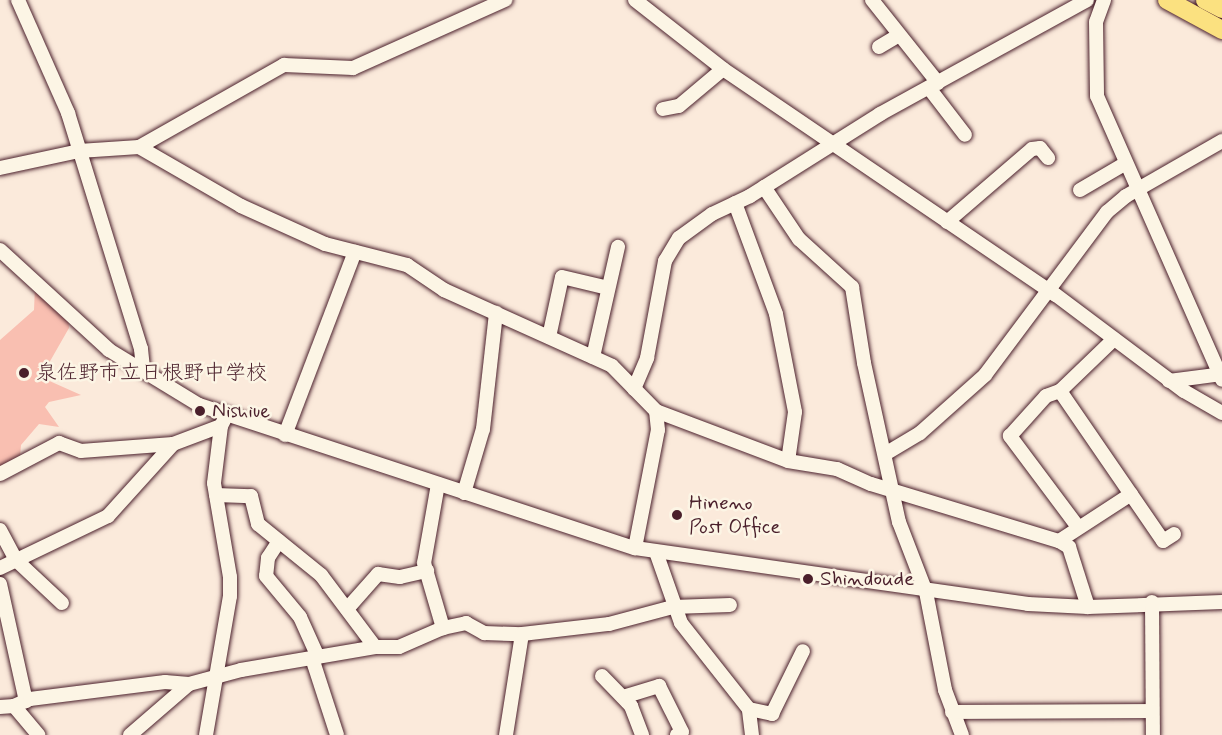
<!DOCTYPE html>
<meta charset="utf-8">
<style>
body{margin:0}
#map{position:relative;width:1222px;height:735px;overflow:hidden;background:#fbeadb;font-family:Mynerve,"Klee One",sans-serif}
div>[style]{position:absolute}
.building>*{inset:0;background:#f9bfb1}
.roads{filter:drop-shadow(0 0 2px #4a1f2b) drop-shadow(0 0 2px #4a1f2b)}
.minor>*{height:14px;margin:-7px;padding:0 7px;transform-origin:7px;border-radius:7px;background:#fcf5e5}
.major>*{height:18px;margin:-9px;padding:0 9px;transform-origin:9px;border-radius:9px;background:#fbe180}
.dots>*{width:16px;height:16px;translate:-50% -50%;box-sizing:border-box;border:3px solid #fcf5e5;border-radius:50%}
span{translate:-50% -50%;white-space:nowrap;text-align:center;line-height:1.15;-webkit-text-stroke:5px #fcf5e5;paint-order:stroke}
.poi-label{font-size:21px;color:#4a1f2b}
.left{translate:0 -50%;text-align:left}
</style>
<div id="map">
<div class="building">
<div style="clip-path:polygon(35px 287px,68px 318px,69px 328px,49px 363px,52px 366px,45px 379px,81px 395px,49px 402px,45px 407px,59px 427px,39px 424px,21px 445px,20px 457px,0 467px,0 340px,34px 310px)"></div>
</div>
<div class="roads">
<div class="minor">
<div style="left:18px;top:0;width:124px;rotate:66.1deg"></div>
<div style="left:68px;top:113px;width:247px;rotate:72.8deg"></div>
<div style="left:141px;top:349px;width:20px;rotate:84deg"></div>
<div style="left:635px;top:0;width:112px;rotate:38.1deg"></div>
<div style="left:723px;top:69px;width:402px;rotate:34.2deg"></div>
<div style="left:1056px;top:295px;width:160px;rotate:36.9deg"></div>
<div style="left:1184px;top:391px;width:44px;rotate:30.1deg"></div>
<div style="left:872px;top:0;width:106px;rotate:51.5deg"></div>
<div style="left:1104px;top:0;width:23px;rotate:110deg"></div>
<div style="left:1096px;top:22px;width:74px;rotate:89.2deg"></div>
<div style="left:1097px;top:96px;width:310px;rotate:66.2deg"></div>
<div style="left:879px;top:47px;width:23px;rotate:-31deg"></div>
<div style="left:929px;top:88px;width:59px;rotate:52.5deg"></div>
<div style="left:663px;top:109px;width:16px;rotate:-11deg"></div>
<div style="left:679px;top:106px;width:57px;rotate:-40.1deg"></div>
<div style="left:139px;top:147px;width:118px;rotate:30deg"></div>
<div style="left:241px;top:206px;width:92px;rotate:24.3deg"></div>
<div style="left:325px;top:244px;width:85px;rotate:14.4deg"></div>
<div style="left:407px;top:265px;width:45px;rotate:34deg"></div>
<div style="left:444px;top:290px;width:184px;rotate:24.3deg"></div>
<div style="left:612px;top:366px;width:63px;rotate:45.6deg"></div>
<div style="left:656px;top:411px;width:141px;rotate:20.7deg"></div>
<div style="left:788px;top:461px;width:50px;rotate:9.3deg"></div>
<div style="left:837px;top:469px;width:37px;rotate:24deg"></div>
<div style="left:871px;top:484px;width:196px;rotate:16.9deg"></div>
<div style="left:1059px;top:541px;width:12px;rotate:31deg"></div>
<div style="left:1069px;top:547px;width:63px;rotate:72.4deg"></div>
<div style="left:0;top:168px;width:81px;rotate:-12.1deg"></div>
<div style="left:79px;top:151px;width:60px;rotate:-3.8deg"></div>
<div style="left:139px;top:147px;width:167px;rotate:-29.5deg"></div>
<div style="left:284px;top:65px;width:69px;rotate:2.5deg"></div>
<div style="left:353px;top:68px;width:167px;rotate:-24.1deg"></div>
<div style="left:764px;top:187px;width:63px;rotate:56.1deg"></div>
<div style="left:799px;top:239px;width:72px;rotate:42.2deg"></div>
<div style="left:852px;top:287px;width:77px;rotate:81deg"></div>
<div style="left:864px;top:363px;width:163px;rotate:77.6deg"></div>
<div style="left:899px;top:522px;width:75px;rotate:68.9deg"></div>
<div style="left:926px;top:592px;width:100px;rotate:79deg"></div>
<div style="left:945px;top:690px;width:48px;rotate:69.3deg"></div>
<div style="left:1080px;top:190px;width:53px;rotate:-30.4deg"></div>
<div style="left:735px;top:203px;width:118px;rotate:69.7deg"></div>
<div style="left:776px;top:314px;width:100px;rotate:79deg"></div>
<div style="left:795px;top:412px;width:49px;rotate:98.1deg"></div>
<div style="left:947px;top:222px;width:112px;rotate:-40.7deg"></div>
<div style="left:1032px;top:149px;width:8px;rotate:-7deg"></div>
<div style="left:1040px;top:148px;width:13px;rotate:51deg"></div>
<div style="left:0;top:250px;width:148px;rotate:42.5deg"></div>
<div style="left:109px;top:350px;width:105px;rotate:31.4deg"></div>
<div style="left:199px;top:405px;width:459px;rotate:18.2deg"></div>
<div style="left:635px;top:548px;width:397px;rotate:8.1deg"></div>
<div style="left:1028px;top:604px;width:60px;rotate:2.9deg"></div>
<div style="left:1088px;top:607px;width:134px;rotate:-2.1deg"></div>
<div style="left:549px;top:337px;width:61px;rotate:-77.8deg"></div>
<div style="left:562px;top:277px;width:47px;rotate:13.4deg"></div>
<div style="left:593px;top:357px;width:113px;rotate:-77.2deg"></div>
<div style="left:1169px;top:381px;width:53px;rotate:-7.5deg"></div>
<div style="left:634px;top:389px;width:34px;rotate:-67deg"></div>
<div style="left:647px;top:358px;width:99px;rotate:-79.5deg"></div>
<div style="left:665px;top:261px;width:27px;rotate:-59deg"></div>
<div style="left:679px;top:238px;width:41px;rotate:-36deg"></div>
<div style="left:712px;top:214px;width:42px;rotate:-25.3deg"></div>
<div style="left:750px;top:196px;width:154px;rotate:-32.2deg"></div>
<div style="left:880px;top:114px;width:236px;rotate:-28.8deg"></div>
<div style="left:1060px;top:391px;width:182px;rotate:55.5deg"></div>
<div style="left:1163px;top:541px;width:13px;rotate:-32deg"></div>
<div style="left:285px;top:435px;width:196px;rotate:-69.1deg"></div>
<div style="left:885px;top:454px;width:41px;rotate:-31deg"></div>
<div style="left:920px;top:433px;width:87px;rotate:-41.7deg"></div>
<div style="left:985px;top:375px;width:204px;rotate:-53.2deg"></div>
<div style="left:1107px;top:212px;width:25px;rotate:-40deg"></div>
<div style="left:1126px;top:196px;width:111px;rotate:-29.8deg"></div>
<div style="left:0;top:474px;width:67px;rotate:-27.7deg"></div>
<div style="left:59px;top:443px;width:23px;rotate:20deg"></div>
<div style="left:81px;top:451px;width:92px;rotate:-4.4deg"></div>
<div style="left:438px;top:484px;width:80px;rotate:100deg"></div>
<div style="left:424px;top:563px;width:68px;rotate:73.7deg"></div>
<div style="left:464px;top:493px;width:67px;rotate:-73.5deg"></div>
<div style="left:483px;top:429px;width:117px;rotate:-83.6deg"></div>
<div style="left:216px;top:495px;width:35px;rotate:2deg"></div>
<div style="left:251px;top:496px;width:29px;rotate:76deg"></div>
<div style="left:258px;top:524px;width:81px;rotate:39deg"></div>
<div style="left:321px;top:575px;width:90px;rotate:53.1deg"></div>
<div style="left:1078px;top:527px;width:114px;rotate:-126.8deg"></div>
<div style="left:1010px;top:436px;width:54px;rotate:-48deg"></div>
<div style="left:1046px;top:396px;width:15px;rotate:-20deg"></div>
<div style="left:1060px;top:391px;width:75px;rotate:-43.9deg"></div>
<div style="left:0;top:530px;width:34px;rotate:62deg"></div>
<div style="left:16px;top:560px;width:63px;rotate:43.1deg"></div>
<div style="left:279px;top:541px;width:20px;rotate:123deg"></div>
<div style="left:268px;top:558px;width:18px;rotate:96deg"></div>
<div style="left:266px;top:576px;width:53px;rotate:50.3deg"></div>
<div style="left:300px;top:617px;width:44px;rotate:65.8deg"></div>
<div style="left:1059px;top:541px;width:86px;rotate:-33.1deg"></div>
<div style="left:635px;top:548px;width:120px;rotate:-79deg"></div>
<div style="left:658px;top:430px;width:19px;rotate:-96deg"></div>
<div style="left:656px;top:552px;width:75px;rotate:70.6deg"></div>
<div style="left:681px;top:623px;width:110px;rotate:51.7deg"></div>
<div style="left:0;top:568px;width:120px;rotate:-25.7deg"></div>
<div style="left:108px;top:516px;width:97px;rotate:-47.9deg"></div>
<div style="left:173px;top:444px;width:51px;rotate:-20.6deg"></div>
<div style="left:0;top:584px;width:120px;rotate:77.5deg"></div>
<div style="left:1152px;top:602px;width:133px;rotate:89.6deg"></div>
<div style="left:347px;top:609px;width:47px;rotate:-48.5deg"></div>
<div style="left:378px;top:574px;width:22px;rotate:8deg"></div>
<div style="left:400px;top:577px;width:28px;rotate:-13deg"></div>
<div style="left:312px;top:658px;width:81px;rotate:72deg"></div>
<div style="left:602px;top:676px;width:42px;rotate:46deg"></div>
<div style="left:631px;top:706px;width:31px;rotate:69deg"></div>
<div style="left:623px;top:697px;width:38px;rotate:-17deg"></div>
<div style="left:659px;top:686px;width:51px;rotate:63.4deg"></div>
<div style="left:682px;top:732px;width:6px;rotate:149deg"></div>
<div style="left:14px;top:706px;width:17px;rotate:-24deg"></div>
<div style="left:30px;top:699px;width:136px;rotate:-7.2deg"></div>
<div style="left:165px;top:682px;width:24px;rotate:5deg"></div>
<div style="left:189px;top:684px;width:54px;rotate:-15.1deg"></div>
<div style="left:241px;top:670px;width:136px;rotate:-9.7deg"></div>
<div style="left:375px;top:647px;width:24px"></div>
<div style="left:399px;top:647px;width:48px;rotate:-23.4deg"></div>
<div style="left:443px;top:628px;width:24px;rotate:-12deg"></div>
<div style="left:466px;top:623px;width:21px;rotate:29deg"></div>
<div style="left:484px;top:633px;width:38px;rotate:2deg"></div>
<div style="left:0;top:707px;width:14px;rotate:-4deg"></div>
<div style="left:14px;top:706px;width:38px;rotate:50deg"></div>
<div style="left:952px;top:712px;width:200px;rotate:-0.3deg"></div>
<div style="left:130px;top:735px;width:78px;rotate:-40.8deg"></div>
<div style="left:206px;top:735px;width:141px;rotate:-80.2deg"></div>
<div style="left:230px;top:596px;width:19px;rotate:-90deg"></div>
<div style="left:230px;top:577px;width:95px;rotate:-99.7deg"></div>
<div style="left:214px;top:483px;width:57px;rotate:-83deg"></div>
<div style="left:221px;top:426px;width:11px;rotate:-63deg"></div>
<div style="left:506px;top:735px;width:102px;rotate:-81deg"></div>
<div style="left:522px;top:634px;width:88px;rotate:-6.6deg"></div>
<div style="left:609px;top:624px;width:66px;rotate:-14.9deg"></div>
<div style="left:673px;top:607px;width:57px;rotate:-2deg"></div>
<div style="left:752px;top:735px;width:26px;rotate:-97deg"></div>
<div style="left:749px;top:709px;width:24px;rotate:12deg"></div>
<div style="left:772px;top:714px;width:70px;rotate:-63.8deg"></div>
</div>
<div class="major">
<div style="left:1167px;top:0;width:63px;rotate:28.6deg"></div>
<div style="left:1205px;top:0;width:19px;rotate:28deg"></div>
</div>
</div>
<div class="dots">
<div style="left:24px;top:373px;background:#4a1f2b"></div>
<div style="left:200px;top:411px;background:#4a1f2b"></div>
<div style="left:677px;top:515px;background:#4a1f2b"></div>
<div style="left:808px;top:579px;background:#4a1f2b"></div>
</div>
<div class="poi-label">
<span class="left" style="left:36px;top:373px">泉佐野市立日根野中学校</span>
<span class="left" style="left:212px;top:411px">Nishiue</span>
<span class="left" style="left:689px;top:515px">Hineno<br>Post Office</span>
<span class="left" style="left:820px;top:579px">Shindoude</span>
</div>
</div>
